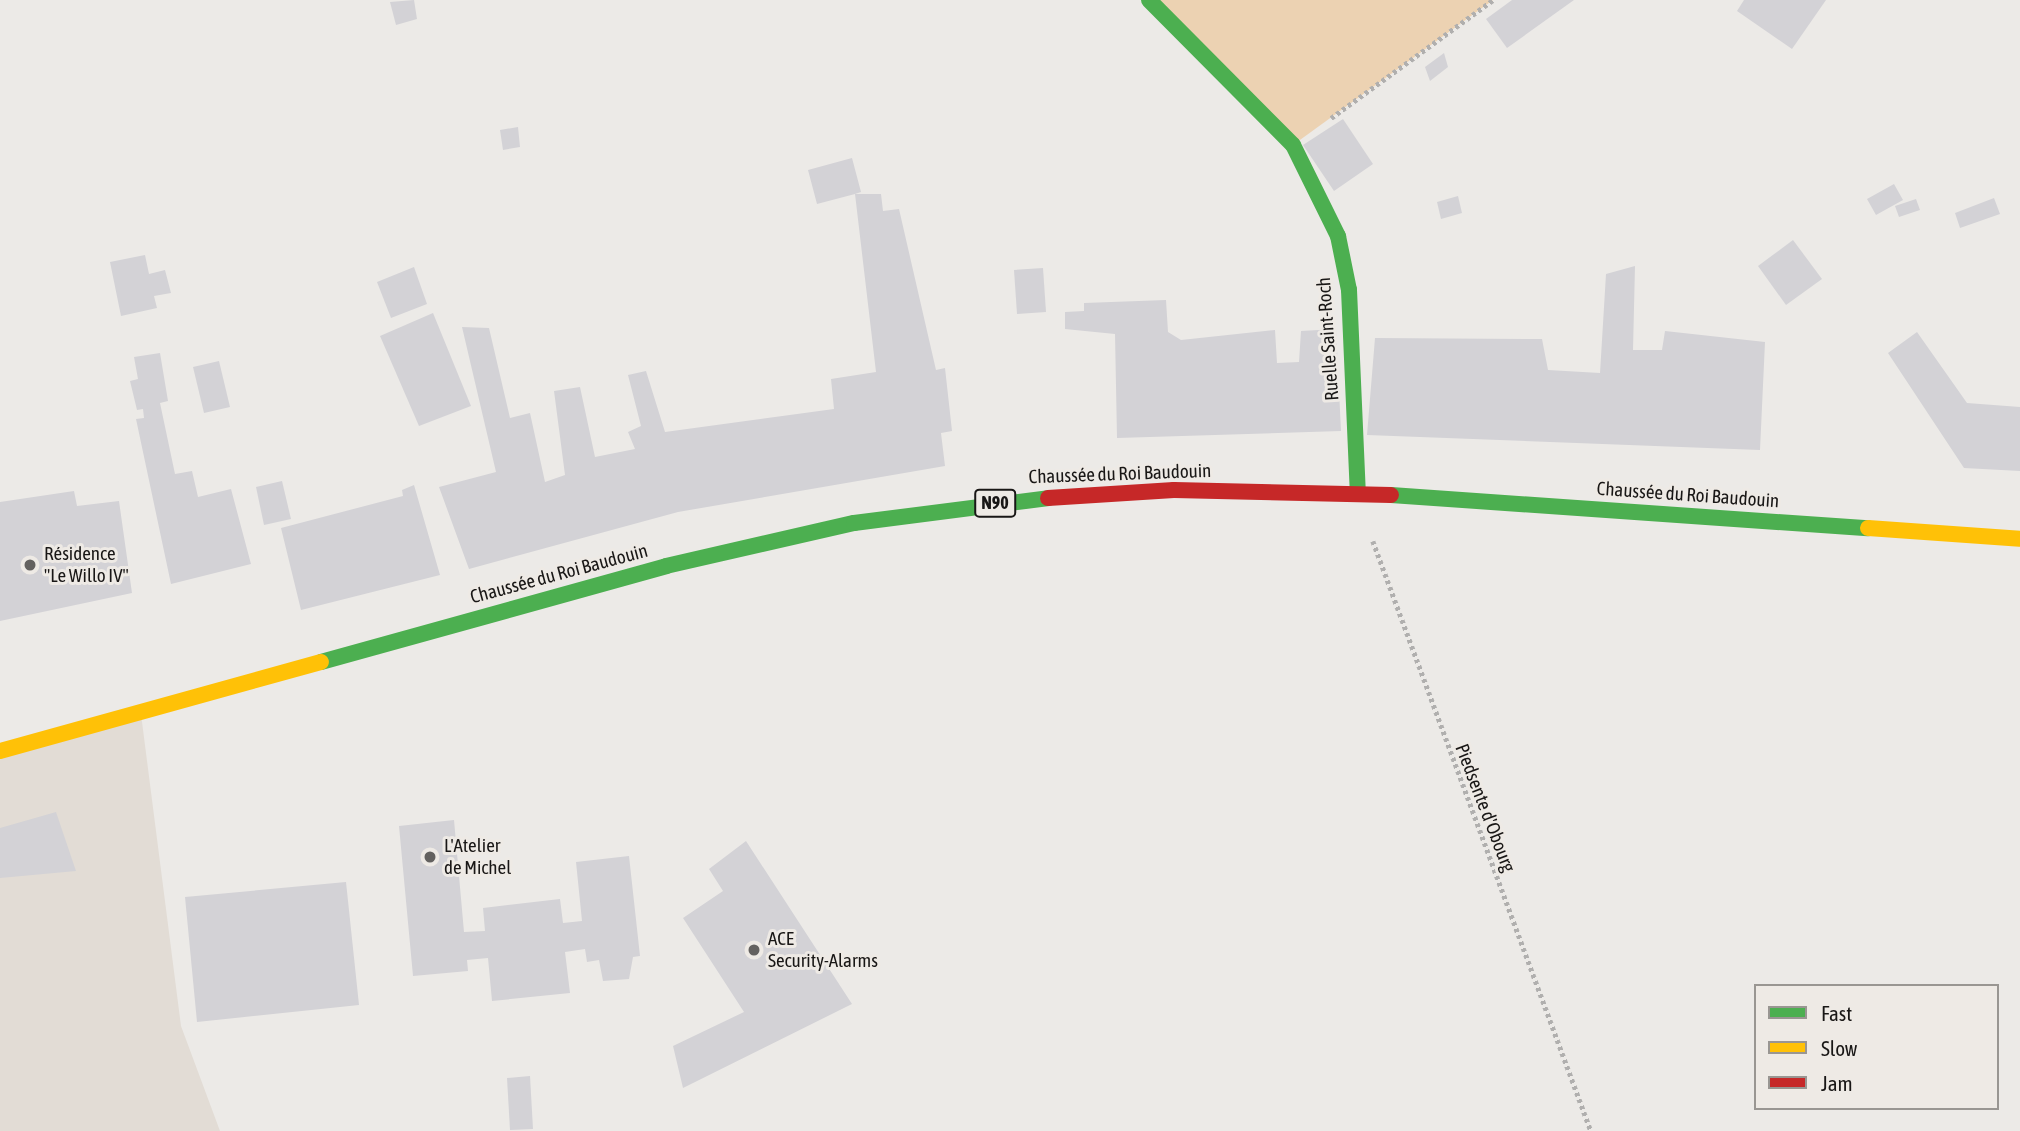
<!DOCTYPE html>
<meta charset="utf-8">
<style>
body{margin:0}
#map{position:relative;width:2020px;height:1131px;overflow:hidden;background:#eceae7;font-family:"Asap Condensed",sans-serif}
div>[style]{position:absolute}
.built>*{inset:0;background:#e2dcd5}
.green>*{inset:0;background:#ecd2b2}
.building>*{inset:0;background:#d3d2d6}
.path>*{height:4.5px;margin-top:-2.25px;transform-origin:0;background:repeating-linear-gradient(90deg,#b0afae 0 3.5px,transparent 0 7px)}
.fast>*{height:16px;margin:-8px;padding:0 8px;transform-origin:8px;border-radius:8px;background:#4caf50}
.slow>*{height:16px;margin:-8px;padding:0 8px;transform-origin:8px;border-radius:8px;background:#ffc107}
.jam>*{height:16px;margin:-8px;padding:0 8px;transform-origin:8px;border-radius:8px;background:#c62828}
.dots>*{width:19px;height:19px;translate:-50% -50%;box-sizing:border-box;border:4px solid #eeeae5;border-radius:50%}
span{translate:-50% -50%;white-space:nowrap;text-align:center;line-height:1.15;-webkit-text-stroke:6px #eeeae5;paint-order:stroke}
.shield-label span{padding:2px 5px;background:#eeeae5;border:2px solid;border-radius:5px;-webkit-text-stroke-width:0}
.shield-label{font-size:18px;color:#191716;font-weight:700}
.street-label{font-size:19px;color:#191716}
.poi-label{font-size:19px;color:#191716}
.left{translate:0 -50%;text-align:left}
.legend{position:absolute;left:1754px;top:984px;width:245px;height:126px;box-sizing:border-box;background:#eeeae5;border:2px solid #999692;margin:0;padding:9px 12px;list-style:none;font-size:21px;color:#191716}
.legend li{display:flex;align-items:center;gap:14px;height:35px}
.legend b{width:35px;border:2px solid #999692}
</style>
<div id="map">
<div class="built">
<div style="clip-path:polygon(141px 714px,181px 1026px,220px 1131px,0 1131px,0 751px)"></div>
</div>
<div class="green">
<div style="clip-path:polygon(1149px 0,1493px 0,1293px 145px)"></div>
</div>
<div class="building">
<div style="clip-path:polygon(414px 0,417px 19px,396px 25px,390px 2px)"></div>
<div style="clip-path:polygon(1512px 0,1574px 0,1507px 48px,1486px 19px)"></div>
<div style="clip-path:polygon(1744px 0,1826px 0,1792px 49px,1737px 11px)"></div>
<div style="clip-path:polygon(1444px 53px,1448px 67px,1430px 81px,1425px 67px)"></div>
<div style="clip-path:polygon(1343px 119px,1373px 164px,1334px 191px,1303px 145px)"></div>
<div style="clip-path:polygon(518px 127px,520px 147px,503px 150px,500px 130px)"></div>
<div style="clip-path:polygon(852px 158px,861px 192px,855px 194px,881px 194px,883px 211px,899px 209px,936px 370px,945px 368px,952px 431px,941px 433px,945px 466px,678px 512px,469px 569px,439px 487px,496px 472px,462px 327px,489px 328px,510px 418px,530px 413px,545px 482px,565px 475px,554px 391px,580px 387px,595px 457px,635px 449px,628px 432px,641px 426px,628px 375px,646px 371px,665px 432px,834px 409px,831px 379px,876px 372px,855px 194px,817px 204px,808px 170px)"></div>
<div style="clip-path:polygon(1894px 184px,1903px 200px,1876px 215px,1867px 199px)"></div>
<div style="clip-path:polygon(1458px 196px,1462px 213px,1441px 219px,1437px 202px)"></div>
<div style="clip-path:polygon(1994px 198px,2000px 214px,1960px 228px,1955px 213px)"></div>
<div style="clip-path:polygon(1916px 199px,1920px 210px,1899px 217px,1895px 206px)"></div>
<div style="clip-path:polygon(1793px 240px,1822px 279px,1786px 305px,1758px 266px)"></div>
<div style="clip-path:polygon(145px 255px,149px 274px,165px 270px,171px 293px,154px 296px,157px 308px,121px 316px,110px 262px)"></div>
<div style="clip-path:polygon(1635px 266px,1633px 350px,1662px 350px,1665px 331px,1765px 342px,1760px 450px,1367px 435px,1375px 338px,1542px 339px,1548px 370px,1600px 373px,1606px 274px)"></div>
<div style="clip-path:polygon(414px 267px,427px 304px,391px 318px,377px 282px)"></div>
<div style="clip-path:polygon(1043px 268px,1046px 312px,1017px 314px,1014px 270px)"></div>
<div style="clip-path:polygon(1166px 300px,1168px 332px,1181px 340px,1275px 330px,1277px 363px,1299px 362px,1301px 331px,1336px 329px,1341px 431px,1117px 438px,1115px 334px,1065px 329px,1065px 312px,1084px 311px,1084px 303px)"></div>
<div style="clip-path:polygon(433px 313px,471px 406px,419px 426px,380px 336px)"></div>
<div style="clip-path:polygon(1917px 332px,1967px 403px,2020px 407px,2020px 471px,1964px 468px,1888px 353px)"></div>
<div style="clip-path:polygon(160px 353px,168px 401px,160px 403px,175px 474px,192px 471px,198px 497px,231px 489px,251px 564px,171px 584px,136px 419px,144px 418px,143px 409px,137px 410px,130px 381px,138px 379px,134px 357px)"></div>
<div style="clip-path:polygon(219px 361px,230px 407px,204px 413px,193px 367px)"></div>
<div style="clip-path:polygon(282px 481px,291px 519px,264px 525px,256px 487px)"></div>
<div style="clip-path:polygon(414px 485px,440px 575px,301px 610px,281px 528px,403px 496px,402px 490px)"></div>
<div style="clip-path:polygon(74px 491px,77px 506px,119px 501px,132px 593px,0 621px,0 502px)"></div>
<div style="clip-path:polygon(56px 812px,76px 871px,0 878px,0 828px)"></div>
<div style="clip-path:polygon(454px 820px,464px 932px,485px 931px,483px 908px,560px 899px,563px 923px,582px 921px,576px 862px,629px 856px,640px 956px,633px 957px,629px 979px,603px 981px,599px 960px,587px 962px,585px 949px,565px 952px,570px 993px,492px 1001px,488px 958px,467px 960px,468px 971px,413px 976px,399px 826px)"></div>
<div style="clip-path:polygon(746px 841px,852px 1004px,683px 1088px,673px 1046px,744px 1012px,683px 918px,723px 891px,709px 869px)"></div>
<div style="clip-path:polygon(346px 882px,359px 1005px,197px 1022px,185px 897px)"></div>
<div style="clip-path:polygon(530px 1076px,533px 1129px,510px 1130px,507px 1078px)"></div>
</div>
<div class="path">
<div style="left:1331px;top:118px;width:200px;rotate:-36.1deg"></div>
<div style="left:1373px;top:541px;width:629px;rotate:69.72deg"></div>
</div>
<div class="fast">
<div style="left:1149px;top:0;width:204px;rotate:45.2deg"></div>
<div style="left:1293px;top:145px;width:102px;rotate:63.7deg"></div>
<div style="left:1338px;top:236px;width:55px;rotate:78.5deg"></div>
<div style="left:1349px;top:290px;width:203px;rotate:87.5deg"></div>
<div style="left:1391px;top:495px;width:478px;rotate:4deg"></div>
<div style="left:321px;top:662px;width:358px;rotate:-15.5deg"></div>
<div style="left:666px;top:566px;width:193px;rotate:-12.9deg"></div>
<div style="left:854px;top:523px;width:196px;rotate:-7.3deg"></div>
</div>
<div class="slow">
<div style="left:1868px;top:528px;width:152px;rotate:4.1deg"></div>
<div style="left:0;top:751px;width:333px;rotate:-15.5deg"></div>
</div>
<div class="jam">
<div style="left:1048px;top:498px;width:126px;rotate:-3.6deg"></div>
<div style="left:1174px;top:490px;width:217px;rotate:1.3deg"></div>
</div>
<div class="dots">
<div style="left:30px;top:565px;background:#63615f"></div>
<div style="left:430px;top:857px;background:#63615f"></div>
<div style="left:754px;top:950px;background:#63615f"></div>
</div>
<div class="shield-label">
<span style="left:995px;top:503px">N90</span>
</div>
<div class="street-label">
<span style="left:1328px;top:339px;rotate:-94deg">Ruelle Saint-Roch</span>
<span style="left:1120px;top:474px;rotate:-2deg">Chaussée du Roi Baudouin</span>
<span style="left:1688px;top:495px;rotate:4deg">Chaussée du Roi Baudouin</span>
<span style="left:559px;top:574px;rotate:-15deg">Chaussée du Roi Baudouin</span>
<span style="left:1485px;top:808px;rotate:69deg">Piedsente d'Obourg</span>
</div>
<div class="poi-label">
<span class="left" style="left:44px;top:565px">Résidence<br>"Le Willo IV"</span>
<span class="left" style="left:444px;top:857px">L'Atelier<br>de Michel</span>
<span class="left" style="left:768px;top:950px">ACE<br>Security-Alarms</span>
</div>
<ul class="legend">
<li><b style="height:9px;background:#4caf50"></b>Fast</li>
<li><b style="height:9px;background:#ffc107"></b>Slow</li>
<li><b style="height:9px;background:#c62828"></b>Jam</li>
</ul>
</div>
